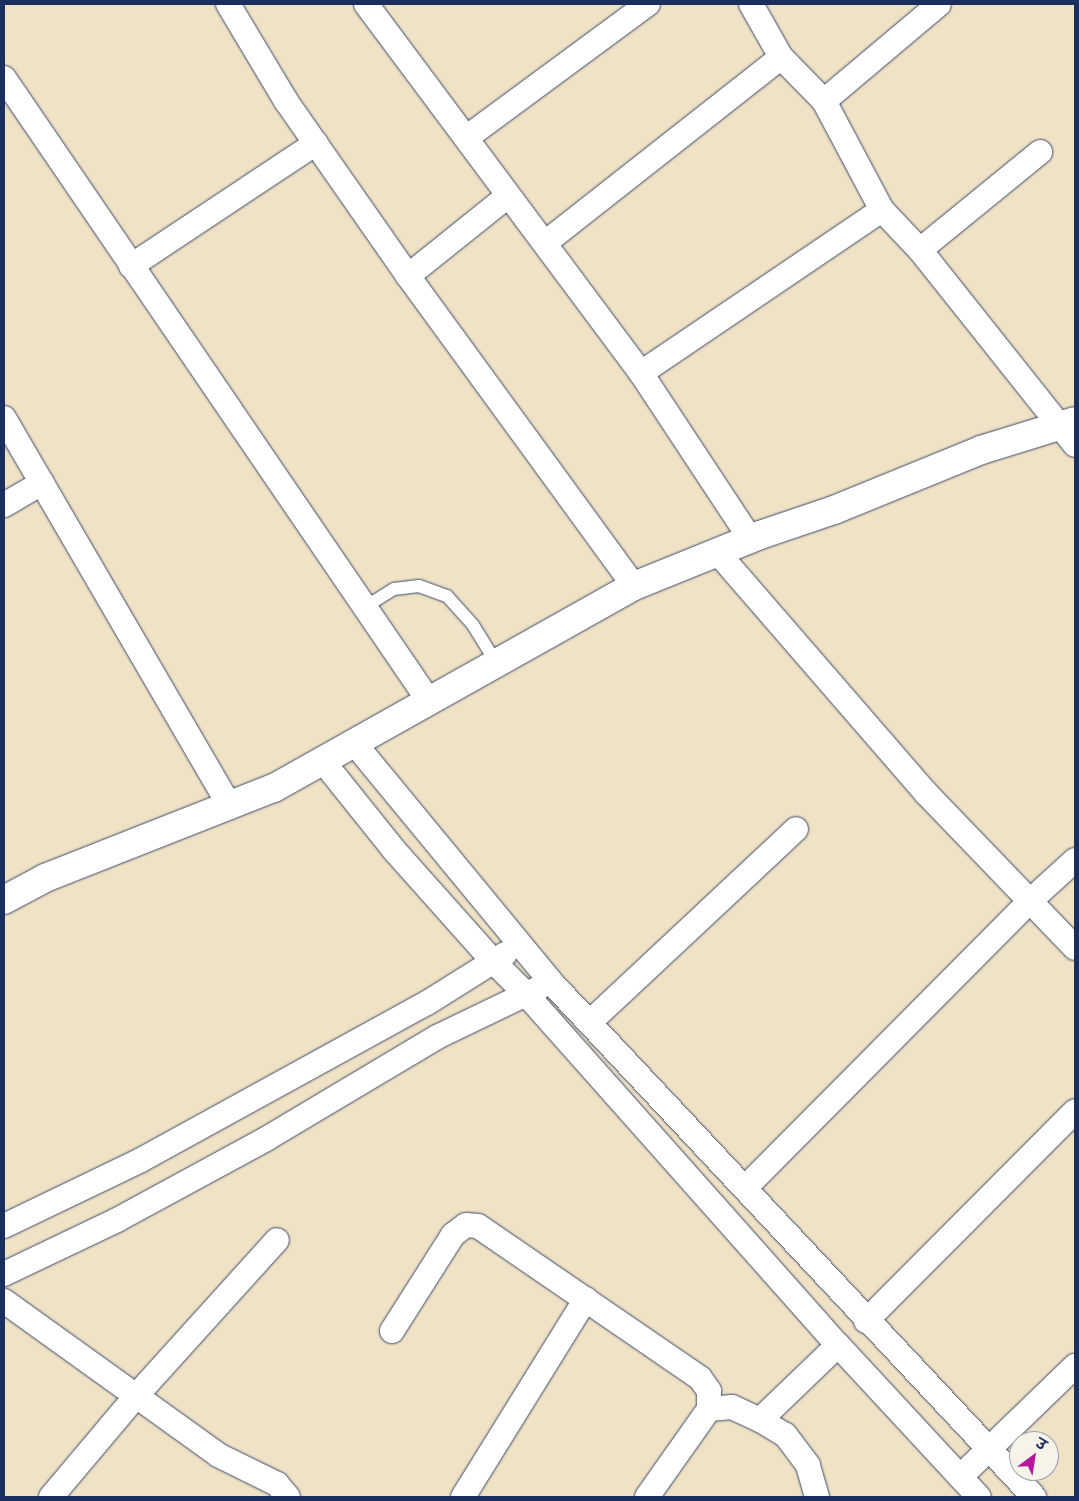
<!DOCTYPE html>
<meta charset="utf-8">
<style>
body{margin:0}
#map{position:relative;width:1079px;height:1501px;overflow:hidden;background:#f0e2c5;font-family:Delius,"Playpen Sans Deva",sans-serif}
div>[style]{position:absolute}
.roads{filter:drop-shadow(0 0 1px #3b4a6d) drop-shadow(0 0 1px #3b4a6d)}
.lane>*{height:12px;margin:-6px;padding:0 6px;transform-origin:6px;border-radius:6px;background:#fff}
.street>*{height:24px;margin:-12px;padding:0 12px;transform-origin:12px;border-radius:12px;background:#fff}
.secondary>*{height:28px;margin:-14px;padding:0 14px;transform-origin:14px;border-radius:14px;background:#fff}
span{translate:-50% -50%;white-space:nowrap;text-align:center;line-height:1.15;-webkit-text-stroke:4px #f7f3e8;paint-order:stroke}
.frame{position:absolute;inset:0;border:5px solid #1b2f5e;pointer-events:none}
.north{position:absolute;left:1009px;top:1431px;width:50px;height:50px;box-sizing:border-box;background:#f7f3e8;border:1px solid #9fa5b1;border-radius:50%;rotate:31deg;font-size:14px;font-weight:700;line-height:20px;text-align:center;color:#1b2f5e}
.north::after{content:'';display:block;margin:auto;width:18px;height:22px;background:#b5179e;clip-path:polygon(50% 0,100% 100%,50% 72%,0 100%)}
</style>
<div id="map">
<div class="roads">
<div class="lane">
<div style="left:365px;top:607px;width:34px;rotate:-32deg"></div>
<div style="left:394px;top:589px;width:25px;rotate:-7deg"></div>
<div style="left:419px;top:586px;width:30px;rotate:20deg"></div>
<div style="left:447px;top:596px;width:39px;rotate:48deg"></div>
<div style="left:473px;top:625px;width:46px;rotate:58.4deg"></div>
</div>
<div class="street">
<div style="left:228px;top:4px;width:113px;rotate:59.1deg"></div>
<div style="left:286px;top:101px;width:213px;rotate:55.1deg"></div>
<div style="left:408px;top:276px;width:128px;rotate:-38.7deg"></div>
<div style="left:366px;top:4px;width:460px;rotate:53.3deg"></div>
<div style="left:641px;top:373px;width:291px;rotate:-34.1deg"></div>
<div style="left:751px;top:4px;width:61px;rotate:60.5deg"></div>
<div style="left:781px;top:57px;width:62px;rotate:45.7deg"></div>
<div style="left:824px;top:101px;width:123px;rotate:62deg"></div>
<div style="left:882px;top:210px;width:55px;rotate:46.5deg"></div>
<div style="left:920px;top:250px;width:249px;rotate:51.5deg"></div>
<div style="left:4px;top:78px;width:754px;rotate:55.7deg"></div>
<div style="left:824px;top:101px;width:150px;rotate:-40.1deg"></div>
<div style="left:466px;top:138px;width:226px;rotate:-36.4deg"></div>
<div style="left:545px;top:243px;width:300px;rotate:-38.2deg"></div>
<div style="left:920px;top:250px;width:155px;rotate:-39.2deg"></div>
<div style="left:131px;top:266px;width:222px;rotate:-33.6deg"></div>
<div style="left:408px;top:276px;width:384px;rotate:53.9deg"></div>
<div style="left:641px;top:373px;width:200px;rotate:56.6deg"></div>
<div style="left:4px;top:418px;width:450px;rotate:59.8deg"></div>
<div style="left:4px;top:505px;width:44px;rotate:-30.1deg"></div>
<div style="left:718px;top:553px;width:318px;rotate:49.1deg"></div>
<div style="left:926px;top:793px;width:215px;rotate:46.1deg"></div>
<div style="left:355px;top:744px;width:310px;rotate:50.5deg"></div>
<div style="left:552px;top:983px;width:705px;rotate:46.84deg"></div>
<div style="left:322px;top:760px;width:115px;rotate:51.3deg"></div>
<div style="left:394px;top:850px;width:147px;rotate:48.3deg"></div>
<div style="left:492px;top:960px;width:48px;rotate:45deg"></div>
<div style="left:526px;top:994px;width:470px;rotate:48.4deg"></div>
<div style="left:838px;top:1345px;width:207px;rotate:47.2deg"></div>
<div style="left:590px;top:1022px;width:282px;rotate:-43.1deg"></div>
<div style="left:745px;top:1188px;width:404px;rotate:-45.2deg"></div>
<div style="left:1030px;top:901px;width:61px;rotate:-42.3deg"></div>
<div style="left:4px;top:1226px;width:152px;rotate:-25.7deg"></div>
<div style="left:141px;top:1160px;width:326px;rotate:-28.8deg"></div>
<div style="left:427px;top:1003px;width:92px;rotate:-32.1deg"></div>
<div style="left:4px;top:1274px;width:125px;rotate:-25.5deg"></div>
<div style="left:117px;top:1220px;width:170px;rotate:-28.5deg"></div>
<div style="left:266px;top:1139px;width:199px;rotate:-30.8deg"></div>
<div style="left:437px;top:1037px;width:113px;rotate:-25.7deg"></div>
<div style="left:4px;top:1301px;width:264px;rotate:35.7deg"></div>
<div style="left:218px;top:1455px;width:66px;rotate:26.2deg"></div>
<div style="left:277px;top:1484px;width:17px;rotate:50deg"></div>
<div style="left:866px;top:1321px;width:296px;rotate:-45.1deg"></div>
<div style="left:392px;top:1331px;width:114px;rotate:-57.6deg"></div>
<div style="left:453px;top:1235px;width:16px;rotate:-38deg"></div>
<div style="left:466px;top:1225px;width:12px;rotate:5deg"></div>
<div style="left:478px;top:1226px;width:269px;rotate:34.4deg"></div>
<div style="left:700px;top:1378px;width:16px;rotate:55deg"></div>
<div style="left:709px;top:1391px;width:18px;rotate:90deg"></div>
<div style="left:960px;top:1477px;width:160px;rotate:-44deg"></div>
<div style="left:51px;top:1497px;width:132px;rotate:-49.9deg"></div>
<div style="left:136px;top:1396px;width:210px;rotate:-47.9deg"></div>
<div style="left:463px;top:1497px;width:233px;rotate:-58.2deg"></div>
<div style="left:647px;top:1497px;width:108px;rotate:-54.8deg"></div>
<div style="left:709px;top:1409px;width:23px;rotate:-5deg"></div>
<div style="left:732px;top:1407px;width:31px;rotate:25deg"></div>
<div style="left:817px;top:1497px;width:33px;rotate:-106deg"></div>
<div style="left:808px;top:1465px;width:38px;rotate:-127deg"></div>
<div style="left:785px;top:1435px;width:29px;rotate:-149deg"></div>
<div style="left:760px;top:1420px;width:108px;rotate:-43.9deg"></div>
</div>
<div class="secondary">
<div style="left:4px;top:900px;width:47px;rotate:-28.2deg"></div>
<div style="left:45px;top:878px;width:246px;rotate:-21.5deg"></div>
<div style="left:274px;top:788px;width:413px;rotate:-29.3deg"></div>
<div style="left:634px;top:586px;width:136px;rotate:-22deg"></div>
<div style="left:760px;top:535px;width:78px;rotate:-18.7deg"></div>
<div style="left:834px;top:510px;width:159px;rotate:-22.2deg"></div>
<div style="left:981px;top:450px;width:98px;rotate:-17.1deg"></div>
</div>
</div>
<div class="frame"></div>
<div class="north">उ</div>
</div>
